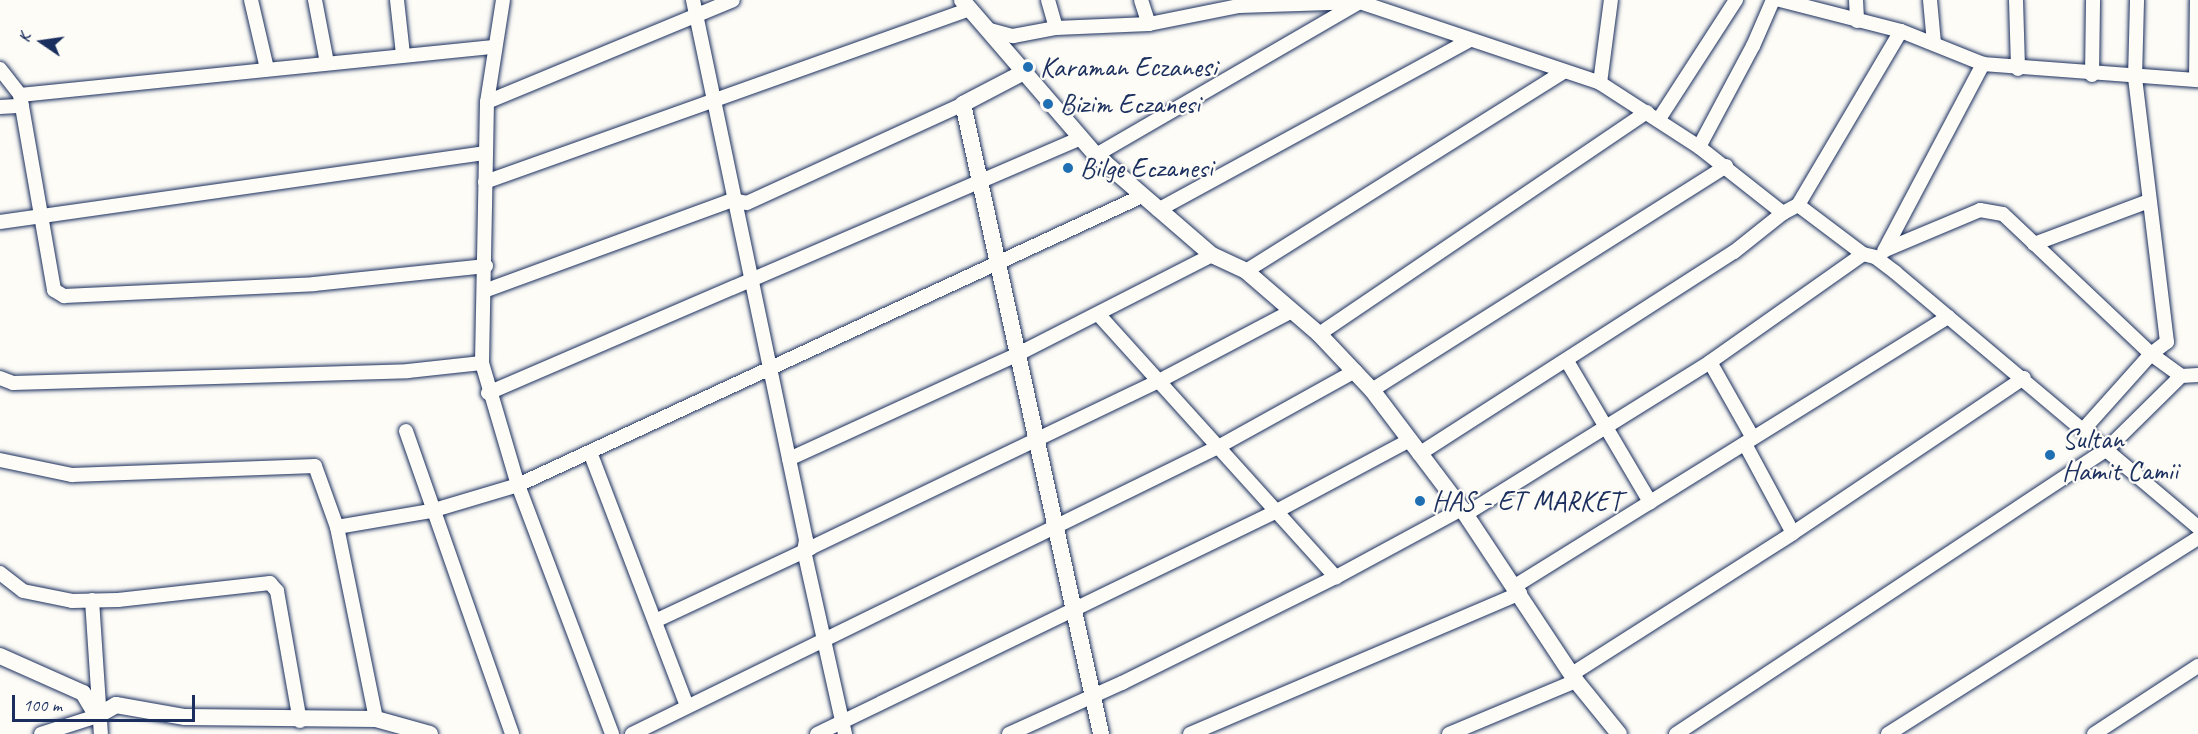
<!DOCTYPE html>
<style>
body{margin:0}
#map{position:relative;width:2198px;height:734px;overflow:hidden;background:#fdfcf7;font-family:Caveat,sans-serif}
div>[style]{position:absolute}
.roads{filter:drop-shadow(0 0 2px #1b2f5e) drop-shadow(0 0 2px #1b2f5e)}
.minor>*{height:14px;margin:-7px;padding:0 7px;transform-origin:7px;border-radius:7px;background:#fdfcf7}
.tertiary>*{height:16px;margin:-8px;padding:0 8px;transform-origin:8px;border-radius:8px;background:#fdfcf7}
.dots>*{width:16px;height:16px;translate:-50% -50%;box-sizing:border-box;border:3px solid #fdfcf7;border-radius:50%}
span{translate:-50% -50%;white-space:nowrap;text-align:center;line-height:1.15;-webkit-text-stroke:4.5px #fdfcf7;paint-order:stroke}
.poi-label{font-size:28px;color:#1b2f5e}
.left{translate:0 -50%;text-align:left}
.north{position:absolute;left:12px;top:12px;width:60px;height:60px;-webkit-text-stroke:4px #fdfcf7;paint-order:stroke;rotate:283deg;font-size:16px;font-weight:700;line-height:24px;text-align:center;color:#1b2f5e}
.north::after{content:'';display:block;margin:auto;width:21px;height:27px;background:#1b2f5e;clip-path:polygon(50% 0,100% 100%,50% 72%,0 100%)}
.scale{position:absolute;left:12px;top:695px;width:183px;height:27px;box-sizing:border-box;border:3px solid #1b2f5e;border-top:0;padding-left:8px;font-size:18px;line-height:21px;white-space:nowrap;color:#1b2f5e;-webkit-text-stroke:4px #fdfcf7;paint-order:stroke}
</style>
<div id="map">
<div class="roads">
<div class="minor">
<div style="left:251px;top:0;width:71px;rotate:76.9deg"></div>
<div style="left:315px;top:0;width:64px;rotate:79.2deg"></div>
<div style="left:397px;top:0;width:54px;rotate:83.7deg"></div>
<div style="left:503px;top:0;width:103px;rotate:98.9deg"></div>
<div style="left:487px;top:102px;width:261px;rotate:91.1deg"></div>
<div style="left:482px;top:363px;width:127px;rotate:73.6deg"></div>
<div style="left:518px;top:485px;width:266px;rotate:69.3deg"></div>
<div style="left:693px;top:0;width:552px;rotate:78.18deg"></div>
<div style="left:806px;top:540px;width:11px;rotate:100deg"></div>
<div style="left:1048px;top:0;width:29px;rotate:74deg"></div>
<div style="left:1141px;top:0;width:25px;rotate:72deg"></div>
<div style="left:1780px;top:0;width:125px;rotate:14.4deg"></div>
<div style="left:1901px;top:31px;width:88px;rotate:21.9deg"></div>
<div style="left:1983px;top:64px;width:216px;rotate:4.3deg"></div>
<div style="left:1856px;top:0;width:21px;rotate:87deg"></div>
<div style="left:1930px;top:0;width:43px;rotate:84.7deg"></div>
<div style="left:2016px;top:0;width:69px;rotate:88.3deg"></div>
<div style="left:990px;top:30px;width:24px;rotate:15deg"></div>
<div style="left:1013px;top:36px;width:44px;rotate:-10.5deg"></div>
<div style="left:1056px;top:28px;width:93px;rotate:-2.5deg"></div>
<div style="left:1149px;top:24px;width:92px;rotate:-11.3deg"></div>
<div style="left:1239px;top:6px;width:121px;rotate:-1.9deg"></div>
<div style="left:0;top:69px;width:33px;rotate:52deg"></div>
<div style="left:20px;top:95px;width:198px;rotate:80.1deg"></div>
<div style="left:54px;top:290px;width:12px;rotate:31deg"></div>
<div style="left:64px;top:296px;width:250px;rotate:-2.7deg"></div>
<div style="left:314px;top:284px;width:173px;rotate:-6deg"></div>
<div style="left:2092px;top:75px;width:75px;rotate:-89.2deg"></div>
<div style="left:2196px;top:80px;width:80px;rotate:-89.3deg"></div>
<div style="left:1600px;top:83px;width:84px;rotate:-82.5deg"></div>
<div style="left:20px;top:95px;width:476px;rotate:-5.8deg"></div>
<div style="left:487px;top:102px;width:266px;rotate:-22.5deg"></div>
<div style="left:0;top:107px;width:22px;rotate:-3deg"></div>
<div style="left:1659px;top:119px;width:142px;rotate:-57.1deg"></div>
<div style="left:1699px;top:147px;width:115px;rotate:-61.9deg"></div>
<div style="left:1753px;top:46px;width:50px;rotate:-66.5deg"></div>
<div style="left:1096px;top:155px;width:305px;rotate:-30.1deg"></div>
<div style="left:1360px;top:2px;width:253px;rotate:18.6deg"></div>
<div style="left:1600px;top:83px;width:118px;rotate:32.9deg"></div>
<div style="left:1699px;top:147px;width:107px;rotate:38.2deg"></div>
<div style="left:1783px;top:213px;width:17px;rotate:-28deg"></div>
<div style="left:1798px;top:205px;width:81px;rotate:37deg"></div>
<div style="left:1863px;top:254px;width:12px;rotate:14deg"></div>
<div style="left:1875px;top:257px;width:26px;rotate:37deg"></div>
<div style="left:1896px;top:273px;width:395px;rotate:40.1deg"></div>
<div style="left:485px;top:182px;width:515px;rotate:-19.63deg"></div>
<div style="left:1798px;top:205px;width:202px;rotate:-59.4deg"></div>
<div style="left:1158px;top:210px;width:355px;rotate:-28.6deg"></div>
<div style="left:0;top:222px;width:489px;rotate:-8.1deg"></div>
<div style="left:2034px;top:244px;width:123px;rotate:-20.5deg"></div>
<div style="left:1885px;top:250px;width:103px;rotate:-22.8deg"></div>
<div style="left:1980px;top:210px;width:23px;rotate:10deg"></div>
<div style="left:2003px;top:214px;width:204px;rotate:43.4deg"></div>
<div style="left:2151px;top:354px;width:37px;rotate:36deg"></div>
<div style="left:1884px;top:251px;width:212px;rotate:-62.1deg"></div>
<div style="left:1246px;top:271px;width:374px;rotate:-32.1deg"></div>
<div style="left:484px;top:291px;width:265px;rotate:-20.1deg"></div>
<div style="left:733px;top:200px;width:14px;rotate:12deg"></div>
<div style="left:747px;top:203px;width:238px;rotate:-24.6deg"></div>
<div style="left:1098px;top:314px;width:355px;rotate:47.9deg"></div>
<div style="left:1319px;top:334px;width:396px;rotate:-34.1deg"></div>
<div style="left:1567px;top:361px;width:164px;rotate:59.5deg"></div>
<div style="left:1710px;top:362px;width:87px;rotate:60.5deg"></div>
<div style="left:0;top:378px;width:14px;rotate:21deg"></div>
<div style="left:13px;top:383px;width:395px;rotate:-1.7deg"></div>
<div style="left:408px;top:371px;width:74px;rotate:-6.2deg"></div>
<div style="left:1372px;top:390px;width:419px;rotate:-32.3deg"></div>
<div style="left:488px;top:393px;width:646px;rotate:-23.27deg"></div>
<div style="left:2083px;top:430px;width:102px;rotate:-48.2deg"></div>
<div style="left:2151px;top:354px;width:20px;rotate:-37deg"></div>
<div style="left:2167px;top:342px;width:266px;rotate:-96.9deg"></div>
<div style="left:2135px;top:78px;width:78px;rotate:-88.5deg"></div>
<div style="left:406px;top:431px;width:321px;rotate:70.7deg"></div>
<div style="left:1745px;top:444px;width:101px;rotate:61.7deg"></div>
<div style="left:590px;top:452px;width:270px;rotate:69.1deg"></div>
<div style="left:1419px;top:454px;width:374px;rotate:-32.7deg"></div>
<div style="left:1734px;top:252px;width:63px;rotate:-38.5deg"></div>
<div style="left:789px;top:459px;width:252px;rotate:-24.6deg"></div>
<div style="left:1018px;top:354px;width:218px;rotate:-27deg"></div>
<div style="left:0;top:460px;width:74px;rotate:11.8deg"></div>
<div style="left:72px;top:475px;width:243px;rotate:-2.1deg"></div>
<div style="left:315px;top:466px;width:65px;rotate:70.2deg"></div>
<div style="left:337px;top:527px;width:196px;rotate:78.5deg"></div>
<div style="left:1466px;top:514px;width:287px;rotate:-31.9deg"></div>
<div style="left:1710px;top:362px;width:187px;rotate:-35.2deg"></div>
<div style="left:337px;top:527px;width:95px;rotate:-9.7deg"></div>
<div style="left:431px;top:511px;width:91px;rotate:-16.6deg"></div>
<div style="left:518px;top:485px;width:688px;rotate:-24.85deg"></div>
<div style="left:0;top:573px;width:29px;rotate:38deg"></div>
<div style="left:23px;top:591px;width:50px;rotate:11.5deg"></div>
<div style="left:72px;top:601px;width:46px;rotate:-1.2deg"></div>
<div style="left:118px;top:600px;width:153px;rotate:-6.4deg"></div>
<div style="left:270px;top:583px;width:11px;rotate:49deg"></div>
<div style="left:277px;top:591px;width:132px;rotate:80deg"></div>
<div style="left:1515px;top:586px;width:510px;rotate:-31.85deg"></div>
<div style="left:92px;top:600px;width:134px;rotate:86.2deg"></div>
<div style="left:655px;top:621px;width:172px;rotate:-25.1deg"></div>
<div style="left:1572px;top:674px;width:262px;rotate:-32.5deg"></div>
<div style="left:1793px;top:533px;width:278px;rotate:-33.9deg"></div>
<div style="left:41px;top:734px;width:59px;rotate:-17.8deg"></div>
<div style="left:632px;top:734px;width:653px;rotate:-26.09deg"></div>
<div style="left:1218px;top:447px;width:157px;rotate:-29deg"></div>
<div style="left:817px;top:734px;width:509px;rotate:-25.86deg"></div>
<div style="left:1275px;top:512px;width:151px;rotate:-28.1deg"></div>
<div style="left:845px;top:734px;width:188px;rotate:-102.6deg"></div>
<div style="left:804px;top:551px;width:394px;rotate:-25.6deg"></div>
<div style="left:1159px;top:381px;width:148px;rotate:-27.8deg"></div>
<div style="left:1009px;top:734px;width:124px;rotate:-24.3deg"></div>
<div style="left:1122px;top:683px;width:239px;rotate:-26.4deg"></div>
<div style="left:1336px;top:577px;width:143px;rotate:-28.4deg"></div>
<div style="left:1190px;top:734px;width:359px;rotate:-23.1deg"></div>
<div style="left:1449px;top:734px;width:138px;rotate:-22.7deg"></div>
<div style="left:1676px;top:734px;width:517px;rotate:-33.47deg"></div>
<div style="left:2107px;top:449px;width:104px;rotate:-44.6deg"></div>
<div style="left:2181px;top:376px;width:17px;rotate:-3deg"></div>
<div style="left:1888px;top:734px;width:367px;rotate:-32.3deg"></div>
<div style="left:2094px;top:734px;width:124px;rotate:-33.2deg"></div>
</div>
<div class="tertiary">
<div style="left:962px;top:0;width:205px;rotate:49.2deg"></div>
<div style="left:1096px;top:155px;width:153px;rotate:40.8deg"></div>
<div style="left:1212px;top:255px;width:38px;rotate:25deg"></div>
<div style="left:1246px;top:271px;width:96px;rotate:40.8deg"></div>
<div style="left:1319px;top:334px;width:77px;rotate:46.6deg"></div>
<div style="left:1372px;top:390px;width:149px;rotate:52.9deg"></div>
<div style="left:1462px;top:509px;width:206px;rotate:56.5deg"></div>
<div style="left:1576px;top:681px;width:68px;rotate:50.9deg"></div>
<div style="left:1026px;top:71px;width:71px;rotate:152.4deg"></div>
<div style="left:963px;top:104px;width:645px;rotate:77.64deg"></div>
<div style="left:0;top:656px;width:91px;rotate:24deg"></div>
<div style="left:83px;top:693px;width:27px;rotate:59deg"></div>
<div style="left:97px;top:716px;width:22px;rotate:-30deg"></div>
<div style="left:116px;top:705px;width:70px;rotate:9.9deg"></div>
<div style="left:185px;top:717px;width:191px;rotate:0.6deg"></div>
<div style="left:376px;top:719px;width:56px;rotate:15.5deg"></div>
</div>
</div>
<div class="dots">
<div style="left:1028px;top:67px;background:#1f6fb2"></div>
<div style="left:1048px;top:104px;background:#1f6fb2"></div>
<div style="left:1068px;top:168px;background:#1f6fb2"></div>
<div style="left:2050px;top:455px;background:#1f6fb2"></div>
<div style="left:1420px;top:501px;background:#1f6fb2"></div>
</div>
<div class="poi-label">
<span class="left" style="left:1040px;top:67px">Karaman Eczanesi</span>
<span class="left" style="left:1060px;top:104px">Bizim Eczanesi</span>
<span class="left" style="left:1080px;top:168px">Bilge Eczanesi</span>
<span class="left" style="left:2062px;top:455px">Sultan<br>Hamit Camii</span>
<span class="left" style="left:1432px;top:501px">HAS - ET MARKET</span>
</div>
<div class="north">K</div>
<div class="scale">100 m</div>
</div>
